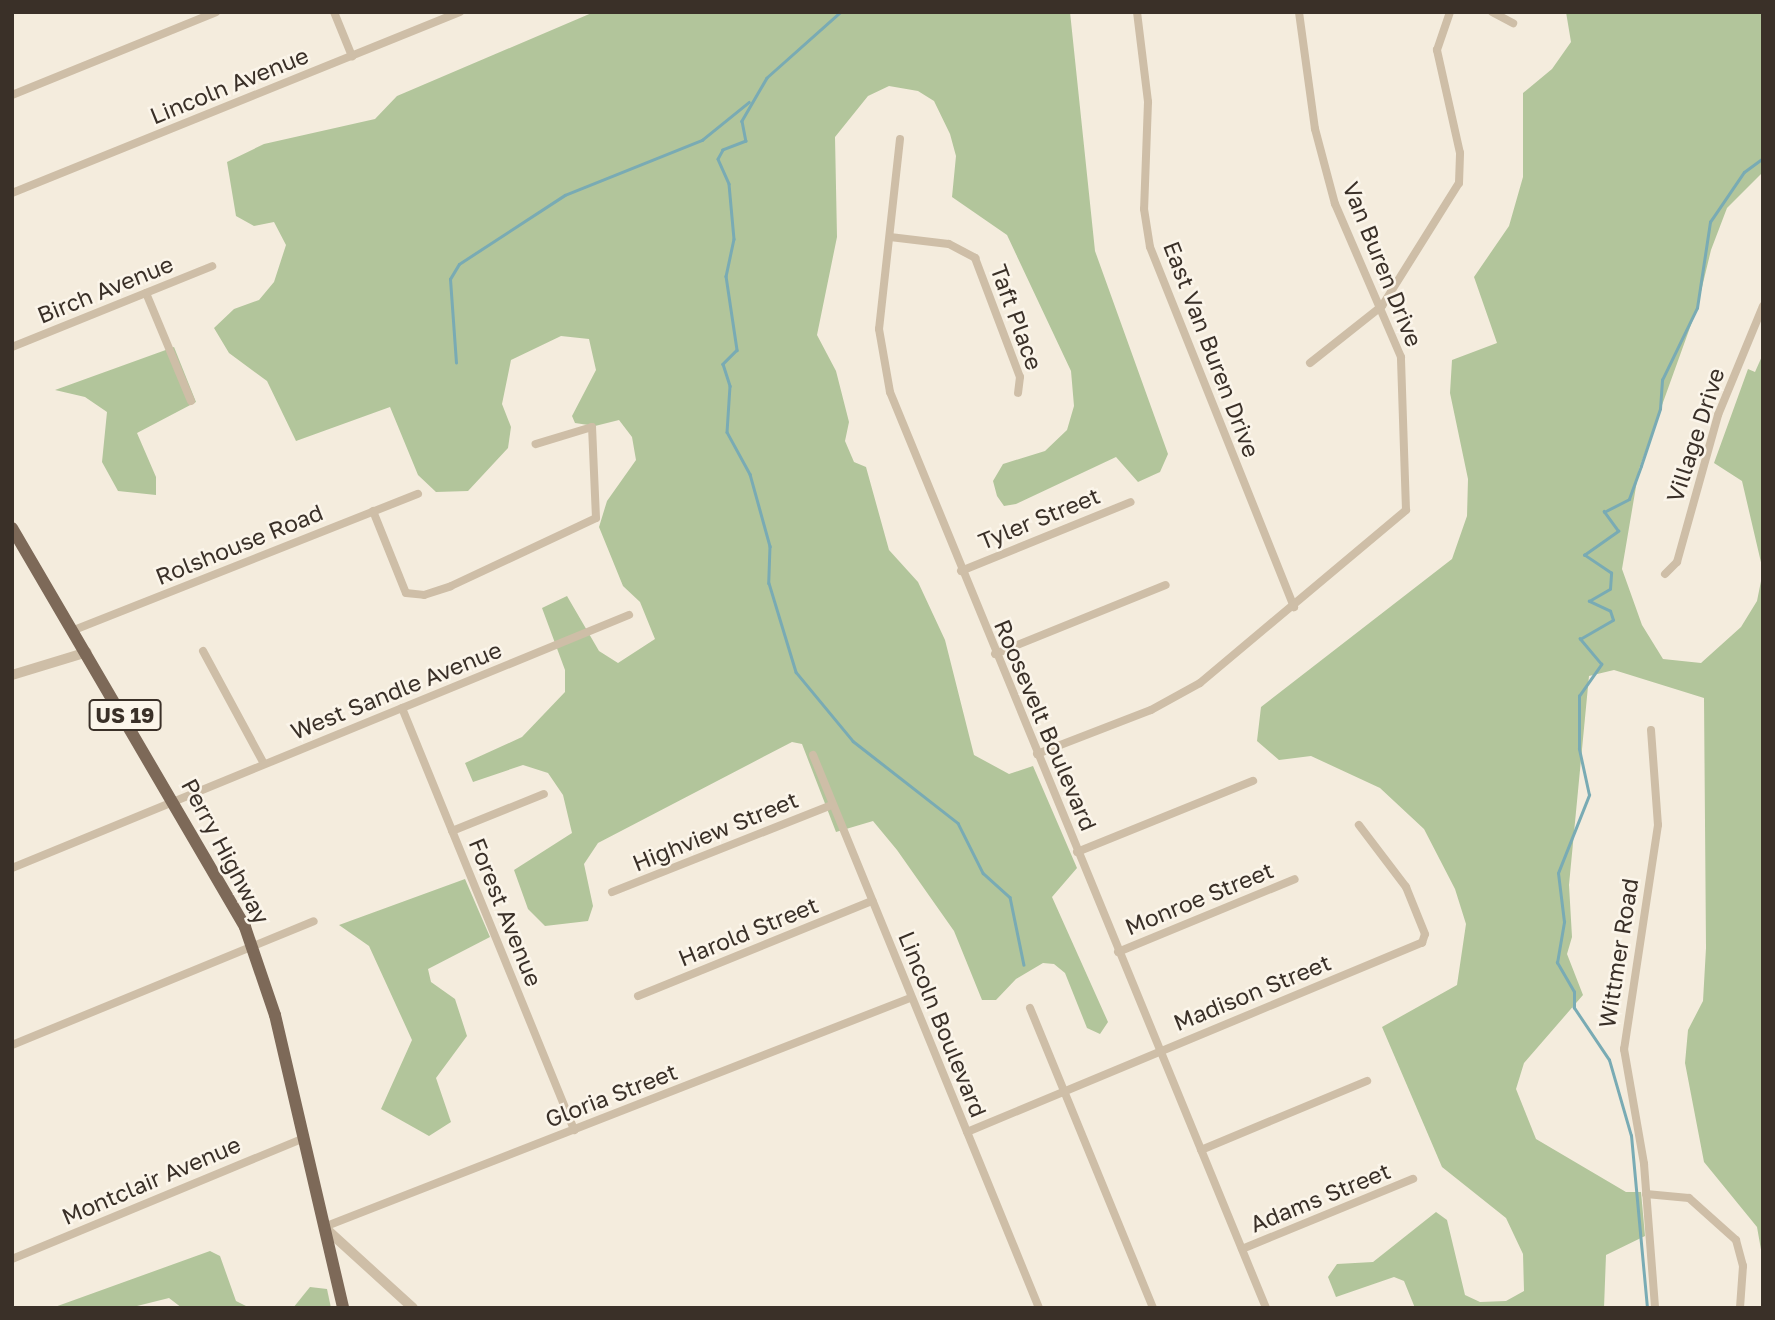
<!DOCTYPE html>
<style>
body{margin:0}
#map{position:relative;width:1775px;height:1320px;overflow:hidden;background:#f4ecdd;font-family:"Golos Text",sans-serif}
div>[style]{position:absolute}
.green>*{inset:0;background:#b2c59b}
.stream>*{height:2.5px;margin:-1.25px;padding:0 1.25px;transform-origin:1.25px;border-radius:1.25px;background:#79abb4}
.minor>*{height:8px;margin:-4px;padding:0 4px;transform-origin:4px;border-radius:4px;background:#cebea7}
.tertiary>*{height:10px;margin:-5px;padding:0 5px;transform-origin:5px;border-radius:5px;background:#cebea7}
.primary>*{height:12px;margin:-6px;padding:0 6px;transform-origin:6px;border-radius:6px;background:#7d6958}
span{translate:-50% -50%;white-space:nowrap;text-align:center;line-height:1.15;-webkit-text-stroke:5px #fbf5ea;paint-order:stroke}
.shield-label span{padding:2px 5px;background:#fbf5ea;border:2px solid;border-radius:5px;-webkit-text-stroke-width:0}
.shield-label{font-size:21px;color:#3a3028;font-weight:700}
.street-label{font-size:23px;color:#3a3028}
.frame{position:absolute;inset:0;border:14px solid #3a3028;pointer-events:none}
</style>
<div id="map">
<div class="green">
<div style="clip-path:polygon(594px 12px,1070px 12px,1095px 251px,1168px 454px,1160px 472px,1138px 482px,1116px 457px,1016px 504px,1004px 506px,997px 496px,993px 481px,1003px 464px,1045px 451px,1067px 430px,1074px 406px,1071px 371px,1007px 235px,952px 197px,956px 156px,950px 134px,934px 101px,918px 91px,889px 86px,868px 96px,835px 137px,837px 237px,817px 335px,836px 371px,849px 422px,845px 441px,854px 462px,866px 467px,889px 550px,918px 582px,945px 640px,974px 755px,1009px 774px,1033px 766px,1077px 868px,1052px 897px,1108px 1022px,1100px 1034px,1087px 1028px,1065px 973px,1054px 964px,1043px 963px,1016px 979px,996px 1000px,982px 1000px,954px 931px,897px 850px,873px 821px,836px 832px,802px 744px,792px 742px,598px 843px,584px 864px,593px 906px,588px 921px,545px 926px,528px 909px,514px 870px,572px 833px,563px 795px,548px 773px,523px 765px,473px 782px,465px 763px,522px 737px,565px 692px,565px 670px,542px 608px,567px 596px,599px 651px,618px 663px,655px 639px,640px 602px,623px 586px,599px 527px,607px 501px,636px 460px,632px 437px,619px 420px,595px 426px,575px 423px,572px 416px,596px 370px,589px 339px,561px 336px,511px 360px,502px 404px,511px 427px,508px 448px,468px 491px,436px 492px,418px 475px,390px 407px,296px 441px,267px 381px,229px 353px,214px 328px,234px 309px,259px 300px,274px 282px,286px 245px,274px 222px,254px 226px,236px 216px,227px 162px,264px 144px,375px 119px,397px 96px)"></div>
<div style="clip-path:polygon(1566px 12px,1763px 12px,1763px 172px,1727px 208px,1711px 250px,1697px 308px,1639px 469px,1622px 569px,1642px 625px,1663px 659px,1701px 663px,1741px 627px,1757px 601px,1763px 571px,1742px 481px,1714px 463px,1748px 369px,1755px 372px,1763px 354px,1763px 1261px,1757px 1227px,1704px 1162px,1685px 1063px,1688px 1030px,1703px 1001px,1706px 948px,1704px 698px,1614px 670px,1589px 676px,1569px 885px,1572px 937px,1567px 954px,1583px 995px,1524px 1063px,1516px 1089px,1536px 1139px,1626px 1192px,1641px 1192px,1645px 1236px,1606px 1255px,1604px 1308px,1415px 1308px,1404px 1281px,1394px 1277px,1336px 1297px,1328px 1277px,1337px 1264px,1373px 1262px,1436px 1212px,1447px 1220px,1465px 1295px,1480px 1302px,1506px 1301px,1524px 1291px,1523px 1254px,1506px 1218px,1442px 1167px,1382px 1027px,1457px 985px,1466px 924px,1455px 889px,1424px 829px,1380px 788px,1311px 756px,1279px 760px,1257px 741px,1261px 707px,1452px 559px,1467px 516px,1468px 479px,1450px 393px,1452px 360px,1497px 343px,1474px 277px,1509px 226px,1523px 177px,1523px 93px,1552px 69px,1571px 42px)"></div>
<div style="clip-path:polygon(174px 347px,196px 402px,137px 433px,156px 477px,156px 495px,118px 491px,102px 462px,107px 412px,85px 397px,55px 390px)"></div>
<div style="clip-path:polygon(465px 879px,490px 937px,428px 969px,431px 982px,455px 999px,467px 1036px,436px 1078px,451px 1122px,429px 1136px,381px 1109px,412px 1040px,369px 946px,339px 925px)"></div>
<div style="clip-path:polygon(210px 1251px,220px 1256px,236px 1301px,250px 1308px,182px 1308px,169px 1298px,129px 1308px,52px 1308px)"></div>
<div style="clip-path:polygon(310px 1287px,327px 1289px,331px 1308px,293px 1308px)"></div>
</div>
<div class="stream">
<div style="left:841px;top:12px;width:99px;rotate:138.3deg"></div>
<div style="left:767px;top:78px;width:50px;rotate:120.2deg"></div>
<div style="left:742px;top:121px;width:20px;rotate:79deg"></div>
<div style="left:746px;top:141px;width:25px;rotate:159deg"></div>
<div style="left:723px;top:150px;width:10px;rotate:119deg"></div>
<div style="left:718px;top:159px;width:27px;rotate:66deg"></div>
<div style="left:729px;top:184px;width:55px;rotate:84.8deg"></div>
<div style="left:734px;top:239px;width:38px;rotate:102deg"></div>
<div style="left:726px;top:276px;width:75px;rotate:81.5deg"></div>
<div style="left:737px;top:350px;width:20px;rotate:135deg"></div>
<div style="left:723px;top:364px;width:23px;rotate:72deg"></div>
<div style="left:730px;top:386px;width:46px;rotate:93.7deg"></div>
<div style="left:727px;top:432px;width:48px;rotate:61.3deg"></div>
<div style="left:750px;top:474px;width:75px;rotate:74.5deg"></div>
<div style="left:770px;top:546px;width:37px;rotate:92deg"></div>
<div style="left:769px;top:583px;width:93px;rotate:73.1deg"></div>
<div style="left:796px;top:672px;width:89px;rotate:50.4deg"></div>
<div style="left:853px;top:741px;width:133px;rotate:38deg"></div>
<div style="left:958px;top:823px;width:56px;rotate:63.4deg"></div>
<div style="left:983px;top:873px;width:36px;rotate:42deg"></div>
<div style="left:1010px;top:897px;width:69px;rotate:78.4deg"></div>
<div style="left:456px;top:363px;width:84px;rotate:-94.1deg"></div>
<div style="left:450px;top:279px;width:17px;rotate:-59deg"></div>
<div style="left:459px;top:264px;width:126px;rotate:-33.1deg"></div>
<div style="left:565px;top:195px;width:148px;rotate:-21.9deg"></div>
<div style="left:702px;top:140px;width:60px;rotate:-39deg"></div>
<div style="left:1647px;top:1308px;width:173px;rotate:-95.3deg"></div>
<div style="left:1631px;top:1136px;width:79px;rotate:-106.1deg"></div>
<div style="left:1609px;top:1060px;width:63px;rotate:-123.9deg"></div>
<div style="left:1574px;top:1008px;width:16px;rotate:-90deg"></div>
<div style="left:1574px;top:992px;width:34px;rotate:-120deg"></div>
<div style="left:1557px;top:963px;width:42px;rotate:-80.3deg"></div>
<div style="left:1564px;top:922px;width:49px;rotate:-97deg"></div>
<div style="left:1558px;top:873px;width:84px;rotate:-68.3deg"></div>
<div style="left:1589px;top:795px;width:47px;rotate:-102.3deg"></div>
<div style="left:1579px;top:749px;width:53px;rotate:-90deg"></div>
<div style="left:1579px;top:696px;width:39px;rotate:-55deg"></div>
<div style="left:1601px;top:664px;width:33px;rotate:-130deg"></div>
<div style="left:1580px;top:639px;width:38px;rotate:-30deg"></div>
<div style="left:1613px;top:620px;width:9px;rotate:-108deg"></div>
<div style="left:1610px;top:611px;width:23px;rotate:-155deg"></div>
<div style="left:1589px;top:601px;width:24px;rotate:-30deg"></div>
<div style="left:1610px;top:589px;width:16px;rotate:-86deg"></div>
<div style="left:1611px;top:573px;width:32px;rotate:-146deg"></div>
<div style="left:1584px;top:555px;width:42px;rotate:-35.2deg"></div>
<div style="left:1618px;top:531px;width:24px;rotate:-126deg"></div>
<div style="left:1604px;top:512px;width:28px;rotate:-27deg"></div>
<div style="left:1629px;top:499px;width:35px;rotate:-70deg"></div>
<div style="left:1641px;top:466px;width:60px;rotate:-71.6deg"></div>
<div style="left:1660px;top:409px;width:29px;rotate:-86deg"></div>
<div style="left:1662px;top:380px;width:80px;rotate:-64.1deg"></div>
<div style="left:1697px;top:308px;width:87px;rotate:-81.4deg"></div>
<div style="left:1710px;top:222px;width:60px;rotate:-55.8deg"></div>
<div style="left:1744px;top:172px;width:24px;rotate:-36deg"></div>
</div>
<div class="minor">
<div style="left:334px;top:12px;width:48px;rotate:67.8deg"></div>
<div style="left:1137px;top:12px;width:91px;rotate:83deg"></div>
<div style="left:1148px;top:102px;width:107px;rotate:92.1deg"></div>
<div style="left:1144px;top:209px;width:38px;rotate:81deg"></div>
<div style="left:1150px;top:247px;width:388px;rotate:68.2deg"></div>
<div style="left:1492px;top:12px;width:24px;rotate:28deg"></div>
<div style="left:12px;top:95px;width:220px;rotate:-22.1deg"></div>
<div style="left:900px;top:139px;width:191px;rotate:96.3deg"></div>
<div style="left:879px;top:329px;width:64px;rotate:80.1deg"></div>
<div style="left:890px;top:392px;width:990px;rotate:67.68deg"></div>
<div style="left:12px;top:193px;width:483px;rotate:-22deg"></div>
<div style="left:890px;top:237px;width:59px;rotate:6.8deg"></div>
<div style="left:949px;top:244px;width:30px;rotate:28deg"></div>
<div style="left:975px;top:258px;width:127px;rotate:69.3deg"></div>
<div style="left:1020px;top:377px;width:16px;rotate:97deg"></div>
<div style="left:146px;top:293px;width:117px;rotate:67.4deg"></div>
<div style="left:12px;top:347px;width:216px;rotate:-22deg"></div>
<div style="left:1310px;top:363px;width:92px;rotate:-38.4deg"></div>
<div style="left:1382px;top:306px;width:145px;rotate:-58deg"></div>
<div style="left:1459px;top:183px;width:30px;rotate:-88deg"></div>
<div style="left:1460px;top:153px;width:106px;rotate:-102.6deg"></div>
<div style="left:1437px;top:50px;width:40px;rotate:-71.1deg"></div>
<div style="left:373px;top:511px;width:88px;rotate:68.1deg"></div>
<div style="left:406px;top:593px;width:18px;rotate:6deg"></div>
<div style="left:424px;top:595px;width:28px;rotate:-18deg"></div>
<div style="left:451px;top:586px;width:160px;rotate:-25.1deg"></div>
<div style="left:596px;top:518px;width:91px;rotate:-92.5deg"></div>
<div style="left:592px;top:427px;width:59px;rotate:163.1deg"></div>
<div style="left:961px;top:571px;width:183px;rotate:-22.1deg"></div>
<div style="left:1665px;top:574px;width:17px;rotate:-45deg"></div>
<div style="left:1677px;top:562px;width:153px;rotate:-74.4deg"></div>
<div style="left:1718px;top:415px;width:118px;rotate:-67.6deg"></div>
<div style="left:74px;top:630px;width:370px;rotate:-21.6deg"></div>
<div style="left:203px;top:651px;width:128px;rotate:61.6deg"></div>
<div style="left:995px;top:654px;width:184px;rotate:-22deg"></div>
<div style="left:402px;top:708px;width:456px;rotate:67.8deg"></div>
<div style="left:1651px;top:730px;width:95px;rotate:85.8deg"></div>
<div style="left:1658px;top:825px;width:227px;rotate:98.6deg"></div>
<div style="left:1624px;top:1049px;width:117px;rotate:80.1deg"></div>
<div style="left:1644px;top:1164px;width:144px;rotate:85.6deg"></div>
<div style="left:1037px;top:754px;width:122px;rotate:-21.1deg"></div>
<div style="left:1151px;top:710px;width:56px;rotate:-28.9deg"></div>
<div style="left:1200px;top:683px;width:269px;rotate:-40deg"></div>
<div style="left:1406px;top:510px;width:153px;rotate:-91.9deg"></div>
<div style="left:1401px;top:357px;width:167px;rotate:-113.3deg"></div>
<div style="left:1335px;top:204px;width:78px;rotate:-104.9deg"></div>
<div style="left:1315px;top:129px;width:118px;rotate:-97.8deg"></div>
<div style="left:813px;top:755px;width:597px;rotate:67.77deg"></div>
<div style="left:452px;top:831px;width:99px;rotate:-21.9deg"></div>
<div style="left:1077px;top:852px;width:190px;rotate:-22deg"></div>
<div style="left:12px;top:868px;width:667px;rotate:-22.3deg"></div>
<div style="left:612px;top:892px;width:237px;rotate:-21.6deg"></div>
<div style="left:1118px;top:952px;width:191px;rotate:-22.4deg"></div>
<div style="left:638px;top:996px;width:253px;rotate:-22.1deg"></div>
<div style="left:1030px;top:1008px;width:324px;rotate:67.7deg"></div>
<div style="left:12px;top:1045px;width:326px;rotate:-22.3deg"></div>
<div style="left:967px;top:1132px;width:493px;rotate:-22.6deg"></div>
<div style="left:1422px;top:943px;width:9px;rotate:-72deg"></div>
<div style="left:1425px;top:934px;width:51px;rotate:-112deg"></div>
<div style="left:1406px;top:887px;width:78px;rotate:-127.2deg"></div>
<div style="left:1201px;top:1150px;width:180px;rotate:-22.6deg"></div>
<div style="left:1646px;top:1194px;width:43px;rotate:5.3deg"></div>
<div style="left:1689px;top:1198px;width:63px;rotate:41.8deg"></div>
<div style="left:1736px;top:1240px;width:27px;rotate:75deg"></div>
<div style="left:1743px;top:1266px;width:42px;rotate:94.1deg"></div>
<div style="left:324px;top:1227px;width:629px;rotate:-21.34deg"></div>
<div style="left:1242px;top:1249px;width:185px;rotate:-22.3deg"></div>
<div style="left:12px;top:1259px;width:316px;rotate:-22.5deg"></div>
</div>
<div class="tertiary">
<div style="left:12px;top:675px;width:78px;rotate:-17deg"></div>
<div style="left:324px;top:1227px;width:120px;rotate:42.3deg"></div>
</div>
<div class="primary">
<div style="left:12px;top:528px;width:462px;rotate:59.7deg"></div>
<div style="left:245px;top:927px;width:93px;rotate:71.2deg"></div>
<div style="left:275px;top:1015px;width:301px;rotate:76.9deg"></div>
</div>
<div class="shield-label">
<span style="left:125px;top:715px">US 19</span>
</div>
<div class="street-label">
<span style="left:229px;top:85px;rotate:-22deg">Lincoln Avenue</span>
<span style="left:1383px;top:264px;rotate:68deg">Van Buren Drive</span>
<span style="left:105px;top:289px;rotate:-22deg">Birch Avenue</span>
<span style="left:1017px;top:317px;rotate:70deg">Taft Place</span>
<span style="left:1212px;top:349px;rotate:69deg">East Van Buren Drive</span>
<span style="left:1695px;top:435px;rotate:-72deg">Village Drive</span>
<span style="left:1039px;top:518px;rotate:-22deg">Tyler Street</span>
<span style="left:239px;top:544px;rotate:-22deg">Rolshouse Road</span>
<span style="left:396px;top:690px;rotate:-22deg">West Sandle Avenue</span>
<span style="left:1046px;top:725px;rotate:67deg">Roosevelt Boulevard</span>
<span style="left:715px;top:831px;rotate:-22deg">Highview Street</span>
<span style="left:226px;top:851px;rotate:62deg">Perry Highway</span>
<span style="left:1199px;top:898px;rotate:-22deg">Monroe Street</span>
<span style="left:506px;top:912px;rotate:68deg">Forest Avenue</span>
<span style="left:748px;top:931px;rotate:-22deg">Harold Street</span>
<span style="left:1618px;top:953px;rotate:-81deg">Wittmer Road</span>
<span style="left:1252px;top:992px;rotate:-22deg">Madison Street</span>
<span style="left:943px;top:1024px;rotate:68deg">Lincoln Boulevard</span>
<span style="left:611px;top:1095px;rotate:-21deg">Gloria Street</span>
<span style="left:151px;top:1180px;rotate:-23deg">Montclair Avenue</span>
<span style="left:1320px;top:1197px;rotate:-22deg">Adams Street</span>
</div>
<div class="frame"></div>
</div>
